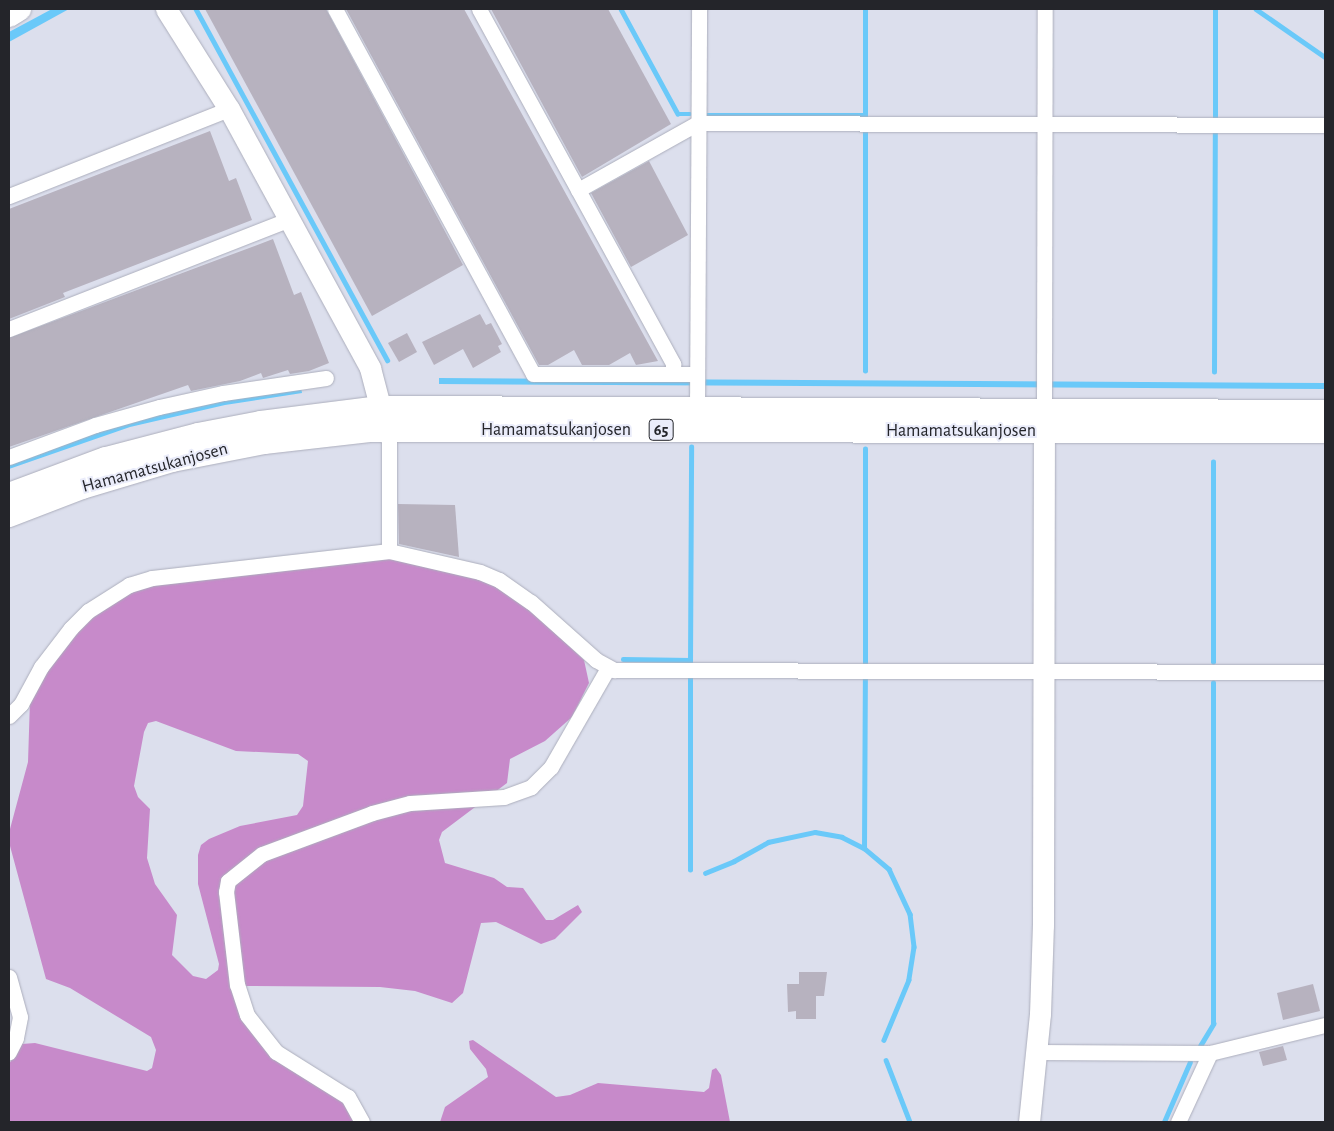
<!DOCTYPE html>
<style>
body{margin:0}
#map{position:relative;width:1334px;height:1131px;overflow:hidden;background:#dcdfed;font-family:"Alegreya Sans",sans-serif}
div>[style]{position:absolute}
.forest>*{inset:0;background:#c78aca}
.water>*{inset:0;background:#6ac9f9}
.stream>*{height:4.5px;margin:-2.25px;padding:0 2.25px;transform-origin:2.25px;border-radius:2.25px;background:#6ac9f9}
.building>*{inset:0;background:#b7b2bf}
.roads{filter:drop-shadow(0 0 1px #acaebc) drop-shadow(0 0 1px #acaebc)}
.street>*{height:15px;margin:-7.5px;padding:0 7.5px;transform-origin:7.5px;border-radius:7.5px;background:#fff}
.secondary>*{height:21px;margin:-10.5px;padding:0 10.5px;transform-origin:10.5px;border-radius:10.5px;background:#fff}
.primary>*{height:24px;margin:-12px;padding:0 12px;transform-origin:12px;border-radius:12px;background:#fff}
span{translate:-50% -50%;white-space:nowrap;text-align:center;line-height:1.15;-webkit-text-stroke:4px #eaecfa;paint-order:stroke}
.shield-label span{padding:1px 4px;background:#eaecfa;border:1px solid;border-radius:4px;-webkit-text-stroke-width:0}
.shield-label{font-size:16px;color:#24252a;font-weight:700}
.street-label{font-size:18px;color:#24252a}
.frame{position:absolute;inset:0;border:10px solid #24252a;pointer-events:none}
</style>
<div id="map">
<div class="forest">
<div style="clip-path:polygon(evenodd,390px 558px,479px 578px,513px 594px,584px 660px,589px 683px,572px 717px,545px 741px,510px 759px,507px 783px,442px 832px,439px 840px,445px 863px,494px 878px,507px 887px,523px 888px,546px 920px,553px 920px,578px 905px,582px 912px,555px 939px,541px 944px,496px 922px,481px 923px,463px 993px,452px 1003px,415px 991px,380px 987px,241px 986px,243px 1017px,345px 1100px,358px 1122px,9px 1122px,9px 1064px,22px 1044px,35px 1043px,147px 1071px,152px 1068px,156px 1050px,151px 1037px,70px 988px,46px 979px,10px 846px,10px 829px,28px 762px,30px 700px,60px 650px,93px 616px,132px 590px,154px 583px,390px 558px,156px 721px,236px 751px,298px 754px,308px 761px,303px 806px,297px 815px,240px 826px,209px 839px,201px 845px,198px 855px,198px 884px,219px 964px,218px 970px,206px 979px,193px 976px,172px 955px,177px 915px,155px 884px,147px 858px,150px 809px,138px 797px,134px 786px,144px 732px,148px 723px,156px 721px)"></div>
<div style="clip-path:polygon(473px 1040px,556px 1097px,570px 1095px,598px 1083px,704px 1092px,709px 1088px,712px 1070px,716px 1068px,721px 1075px,730px 1122px,440px 1122px,445px 1107px,488px 1077px,486px 1069px,470px 1049px,469px 1041px)"></div>
</div>
<div class="water">
<div style="clip-path:polygon(52px 9px,69px 9px,9px 42px,9px 32px)"></div>
<div style="clip-path:polygon(439px 378px,1325px 383px,1325px 389px,439px 384px)"></div>
<div style="clip-path:polygon(301px 387px,302px 393px,225px 405px,130px 427px,9px 469px,9px 462px,66px 441px,192px 405px)"></div>
</div>
<div class="stream">
<div style="left:196px;top:9px;width:400px;rotate:61.4deg"></div>
<div style="left:621px;top:9px;width:119px;rotate:61.5deg"></div>
<div style="left:678px;top:114px;width:12px"></div>
<div style="left:1256px;top:9px;width:84px;rotate:34.8deg"></div>
<div style="left:707px;top:115px;width:158px"></div>
<div style="left:865px;top:116px;width:107px;rotate:-90deg"></div>
<div style="left:1215px;top:117px;width:108px;rotate:-90deg"></div>
<div style="left:865px;top:371px;width:240px;rotate:-90deg"></div>
<div style="left:1214px;top:372px;width:240px;rotate:-89.8deg"></div>
<div style="left:623px;top:659px;width:67px;rotate:0.9deg"></div>
<div style="left:1213px;top:662px;width:200px;rotate:-90deg"></div>
<div style="left:690px;top:663px;width:216px;rotate:-89.7deg"></div>
<div style="left:865px;top:664px;width:215px;rotate:-90deg"></div>
<div style="left:864px;top:848px;width:170px;rotate:-89.7deg"></div>
<div style="left:690px;top:870px;width:192px;rotate:-90deg"></div>
<div style="left:705px;top:873px;width:31px;rotate:-22deg"></div>
<div style="left:734px;top:861px;width:39px;rotate:-29deg"></div>
<div style="left:768px;top:842px;width:48px;rotate:-12deg"></div>
<div style="left:815px;top:832px;width:27px;rotate:10deg"></div>
<div style="left:842px;top:837px;width:25px;rotate:27deg"></div>
<div style="left:864px;top:848px;width:33px;rotate:40deg"></div>
<div style="left:889px;top:869px;width:50px;rotate:65deg"></div>
<div style="left:910px;top:914px;width:33px;rotate:83deg"></div>
<div style="left:914px;top:947px;width:33px;rotate:99deg"></div>
<div style="left:909px;top:980px;width:65px;rotate:112.6deg"></div>
<div style="left:1200px;top:1046px;width:26px;rotate:-59deg"></div>
<div style="left:1213px;top:1024px;width:341px;rotate:-90deg"></div>
<div style="left:886px;top:1060px;width:66px;rotate:68.8deg"></div>
<div style="left:1164px;top:1122px;width:65px;rotate:-66.6deg"></div>
</div>
<div class="building">
<div style="clip-path:polygon(205px 9px,326px 9px,463px 265px,372px 316px)"></div>
<div style="clip-path:polygon(346px 9px,464px 9px,658px 361px,636px 365px,630px 353px,609px 365px,582px 365px,574px 350px,548px 365px,539px 365px)"></div>
<div style="clip-path:polygon(491px 9px,608px 9px,671px 124px,582px 177px)"></div>
<div style="clip-path:polygon(210px 131px,229px 181px,236px 178px,252px 220px,63px 293px,65px 297px,9px 319px,9px 209px)"></div>
<div style="clip-path:polygon(649px 161px,688px 235px,631px 267px,591px 193px)"></div>
<div style="clip-path:polygon(273px 239px,294px 295px,301px 292px,329px 363px,309px 371px,290px 374px,288px 370px,263px 378px,261px 373px,240px 381px,191px 391px,188px 385px,9px 447px,9px 338px)"></div>
<div style="clip-path:polygon(480px 314px,486px 325px,491px 323px,502px 344px,498px 346px,501px 352px,473px 368px,463px 349px,434px 365px,422px 342px)"></div>
<div style="clip-path:polygon(407px 333px,417px 352px,399px 362px,388px 343px)"></div>
<div style="clip-path:polygon(398px 504px,455px 505px,459px 557px,399px 544px)"></div>
<div style="clip-path:polygon(799px 972px,827px 972px,824px 996px,816px 996px,816px 1019px,796px 1019px,796px 1011px,788px 1012px,787px 984px,799px 984px)"></div>
<div style="clip-path:polygon(1313px 984px,1320px 1011px,1283px 1020px,1277px 993px)"></div>
<div style="clip-path:polygon(1283px 1046px,1287px 1060px,1263px 1066px,1259px 1052px)"></div>
</div>
<div class="roads">
<div class="street">
<div style="left:335px;top:9px;width:415px;rotate:61.5deg"></div>
<div style="left:533px;top:374px;width:164px"></div>
<div style="left:479px;top:9px;width:405px;rotate:61.3deg"></div>
<div style="left:673px;top:364px;width:10px;rotate:90deg"></div>
<div style="left:578px;top:190px;width:137px;rotate:-29.2deg"></div>
<div style="left:698px;top:123px;width:627px;rotate:0.18deg"></div>
<div style="left:9px;top:196px;width:237px;rotate:-21.6deg"></div>
<div style="left:9px;top:329px;width:301px;rotate:-21.4deg"></div>
<div style="left:1044px;top:410px;width:401px;rotate:-89.9deg"></div>
<div style="left:697px;top:411px;width:402px;rotate:-89.7deg"></div>
<div style="left:386px;top:429px;width:13px;rotate:77deg"></div>
<div style="left:389px;top:442px;width:109px;rotate:90deg"></div>
<div style="left:9px;top:457px;width:92px;rotate:-20.4deg"></div>
<div style="left:95px;top:425px;width:66px;rotate:-15.7deg"></div>
<div style="left:159px;top:407px;width:66px;rotate:-12.3deg"></div>
<div style="left:223px;top:393px;width:104px;rotate:-8.3deg"></div>
<div style="left:9px;top:716px;width:17px;rotate:-45deg"></div>
<div style="left:21px;top:704px;width:42px;rotate:-61.6deg"></div>
<div style="left:41px;top:667px;width:49px;rotate:-52.4deg"></div>
<div style="left:71px;top:628px;width:24px;rotate:-45deg"></div>
<div style="left:88px;top:611px;width:49px;rotate:-32.4deg"></div>
<div style="left:129px;top:585px;width:24px;rotate:-17deg"></div>
<div style="left:152px;top:578px;width:239px;rotate:-6.5deg"></div>
<div style="left:389px;top:551px;width:93px;rotate:13deg"></div>
<div style="left:480px;top:572px;width:21px;rotate:23deg"></div>
<div style="left:499px;top:580px;width:39px;rotate:35deg"></div>
<div style="left:531px;top:602px;width:87px;rotate:41.7deg"></div>
<div style="left:596px;top:660px;width:21px;rotate:29deg"></div>
<div style="left:614px;top:670px;width:711px;rotate:0.16deg"></div>
<div style="left:9px;top:977px;width:41px;rotate:74.6deg"></div>
<div style="left:20px;top:1017px;width:21px;rotate:101deg"></div>
<div style="left:16px;top:1038px;width:16px;rotate:117deg"></div>
<div style="left:1036px;top:1052px;width:174px;rotate:0.3deg"></div>
<div style="left:1210px;top:1053px;width:118px;rotate:-13.7deg"></div>
<div style="left:362px;top:1122px;width:29px;rotate:-119deg"></div>
<div style="left:348px;top:1097px;width:85px;rotate:-148deg"></div>
<div style="left:276px;top:1052px;width:47px;rotate:-128.1deg"></div>
<div style="left:247px;top:1015px;width:32px;rotate:-108deg"></div>
<div style="left:237px;top:985px;width:94px;rotate:-96.7deg"></div>
<div style="left:226px;top:892px;width:11px;rotate:-80deg"></div>
<div style="left:228px;top:881px;width:43px;rotate:-38.5deg"></div>
<div style="left:262px;top:854px;width:117px;rotate:-20.4deg"></div>
<div style="left:372px;top:813px;width:39px;rotate:-15deg"></div>
<div style="left:410px;top:803px;width:94px;rotate:-3.7deg"></div>
<div style="left:504px;top:797px;width:29px;rotate:-20deg"></div>
<div style="left:531px;top:787px;width:28px;rotate:-45deg"></div>
<div style="left:551px;top:767px;width:114px;rotate:-60.1deg"></div>
<div style="left:1178px;top:1122px;width:76px;rotate:-65.1deg"></div>
</div>
<div class="secondary">
<div style="left:166px;top:9px;width:118px;rotate:57.8deg"></div>
<div style="left:229px;top:109px;width:295px;rotate:61.4deg"></div>
<div style="left:370px;top:368px;width:59px;rotate:75.3deg"></div>
<div style="left:9px;top:16px;width:13px;rotate:-32deg"></div>
<div style="left:1029px;top:1122px;width:109px;rotate:-84.2deg"></div>
<div style="left:1040px;top:1014px;width:89px;rotate:-88.1deg"></div>
<div style="left:1043px;top:925px;width:510px;rotate:-89.89deg"></div>
</div>
<div class="primary">
<div style="left:9px;top:495px;width:103px;rotate:-20.4deg"></div>
<div style="left:106px;top:459px;width:95px;rotate:-14.6deg"></div>
<div style="left:198px;top:435px;width:64px;rotate:-10.8deg"></div>
<div style="left:261px;top:423px;width:120px;rotate:-7.2deg"></div>
<div style="left:380px;top:408px;width:945px;rotate:0.24deg"></div>
<div style="left:9px;top:515px;width:78px;rotate:-21deg"></div>
<div style="left:82px;top:487px;width:94px;rotate:-16.7deg"></div>
<div style="left:172px;top:460px;width:94px;rotate:-11.1deg"></div>
<div style="left:264px;top:442px;width:106px;rotate:-6.5deg"></div>
<div style="left:369px;top:430px;width:956px;rotate:0.06deg"></div>
</div>
</div>
<div class="shield-label">
<span style="left:661px;top:430px">65</span>
</div>
<div class="street-label">
<span style="left:556px;top:430px">Hamamatsukanjosen</span>
<span style="left:961px;top:431px">Hamamatsukanjosen</span>
<span style="left:155px;top:468px;rotate:-15deg">Hamamatsukanjosen</span>
</div>
<div class="frame"></div>
</div>
